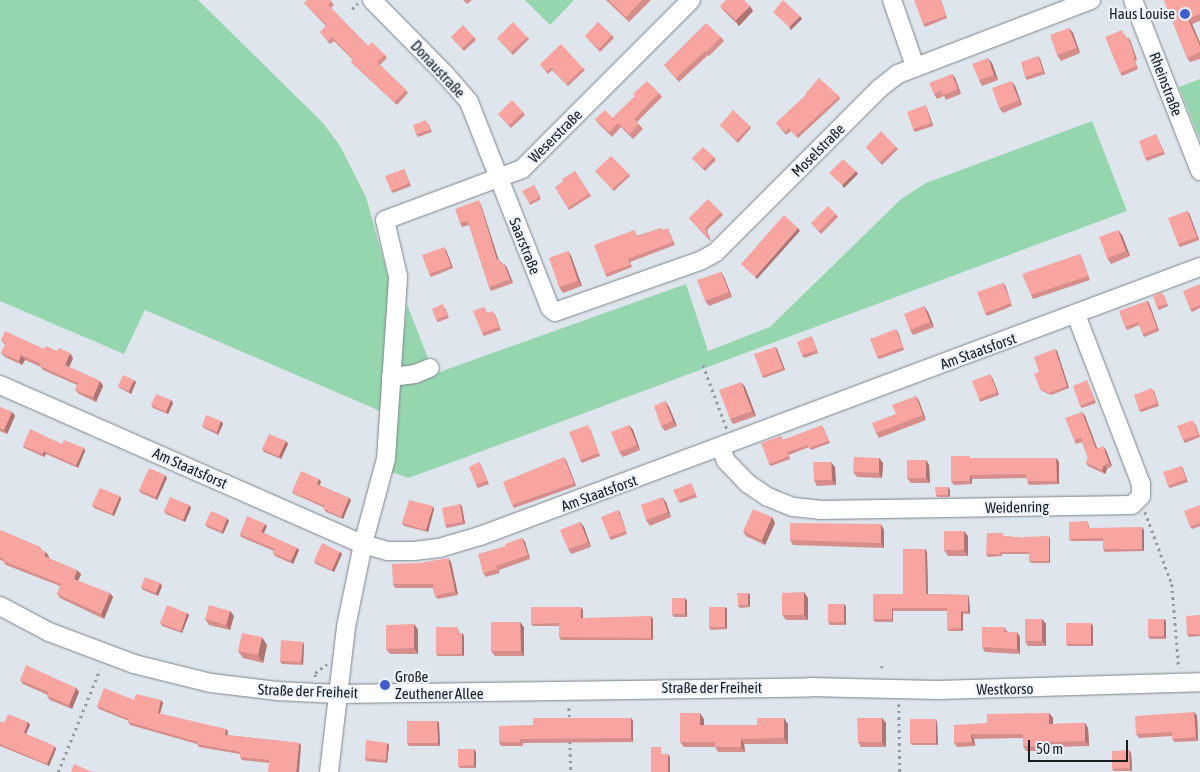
<!DOCTYPE html>
<meta charset="utf-8">
<style>
body{margin:0}
#map{position:relative;width:1200px;height:772px;overflow:hidden;background:#dee5ed;font-family:"Asap Condensed",sans-serif}
div>[style]{position:absolute}
.green>*{inset:0;background:#96d6ae}
.path>*{height:2.5px;margin-top:-1.25px;transform-origin:0;background:repeating-linear-gradient(90deg,#959aa1 0 2.5px,transparent 0 6.5px)}
.roads{filter:drop-shadow(0 0 1px #7c838a) drop-shadow(0 0 1px #7c838a)}
.minor>*{height:18px;margin:-9px;padding:0 9px;transform-origin:9px;border-radius:9px;background:#fff}
.wall>*{inset:0;background:#d58e8b}
.shaded-wall>*{inset:0;background:#ae7471}
.building>*{inset:0;background:#f8a5a2}
.dots>*{width:14px;height:14px;translate:-50% -50%;box-sizing:border-box;border:2px solid #ebf2fa;border-radius:50%}
span{translate:-50% -50%;white-space:nowrap;text-align:center;line-height:1.15;-webkit-text-stroke:4.5px #ebf2fa;paint-order:stroke}
.poi-label{font-size:15px;color:#1a1d20}
.right{translate:-100% -50%;text-align:right}
.left{translate:0 -50%;text-align:left}
.street-label{font-size:15px;color:#1a1d20}
.scale{position:absolute;left:1028px;top:740px;width:100px;height:22px;box-sizing:border-box;border:2px solid #1a1d20;border-top:0;padding-left:6px;font-size:15px;line-height:18px;white-space:nowrap;color:#1a1d20;-webkit-text-stroke:4px #ebf2fa;paint-order:stroke}
</style>
<div id="map">
<div class="green">
<div style="clip-path:polygon(0 0,198px 0,323px 123px,340px 146px,366px 197px,391px 287px,380px 411px,145px 310px,124px 354px,0 301px)"></div>
<div style="clip-path:polygon(525px 0,574px 0,550px 25px)"></div>
<div style="clip-path:polygon(1200px 79px,1200px 140px,1179px 87px)"></div>
<div style="clip-path:polygon(1092px 121px,1127px 211px,458px 460px,408px 478px,389px 471px,407px 304px,434px 374px,686px 284px,708px 351px,770px 327px,901px 199px,926px 183px)"></div>
</div>
<div class="path">
<div style="left:352px;top:9px;width:8px;rotate:-45deg"></div>
<div style="left:703px;top:365px;width:68px;rotate:69.4deg"></div>
<div style="left:1145px;top:512px;width:77px;rotate:69.4deg"></div>
<div style="left:1172px;top:584px;width:85px;rotate:85.3deg"></div>
<div style="left:882px;top:666px;width:2px;rotate:90deg"></div>
<div style="left:315px;top:677px;width:4px;rotate:-90deg"></div>
<div style="left:315px;top:673px;width:15px;rotate:-37deg"></div>
<div style="left:899px;top:704px;width:68px;rotate:89.2deg"></div>
<div style="left:569px;top:708px;width:13px;rotate:86deg"></div>
<div style="left:570px;top:741px;width:31px;rotate:88deg"></div>
<div style="left:58px;top:772px;width:111px;rotate:-67.8deg"></div>
</div>
<div class="roads">
<div class="minor">
<div style="left:372px;top:0;width:103px;rotate:45.4deg"></div>
<div style="left:444px;top:73px;width:38px;rotate:49deg"></div>
<div style="left:469px;top:102px;width:221px;rotate:68.5deg"></div>
<div style="left:550px;top:308px;width:6px;rotate:39deg"></div>
<div style="left:555px;top:312px;width:154px;rotate:-19.4deg"></div>
<div style="left:700px;top:261px;width:18px;rotate:-29deg"></div>
<div style="left:716px;top:252px;width:232px;rotate:-45deg"></div>
<div style="left:880px;top:88px;width:23px;rotate:-38deg"></div>
<div style="left:898px;top:74px;width:207px;rotate:-21deg"></div>
<div style="left:892px;top:0;width:70px;rotate:70.8deg"></div>
<div style="left:1133px;top:0;width:184px;rotate:68.6deg"></div>
<div style="left:391px;top:377px;width:24px;rotate:-7deg"></div>
<div style="left:415px;top:374px;width:16px;rotate:-22deg"></div>
<div style="left:0;top:385px;width:396px;rotate:23.7deg"></div>
<div style="left:363px;top:544px;width:26px;rotate:16deg"></div>
<div style="left:388px;top:551px;width:26px"></div>
<div style="left:414px;top:551px;width:25px;rotate:-7deg"></div>
<div style="left:439px;top:548px;width:43px;rotate:-16.3deg"></div>
<div style="left:480px;top:536px;width:769px;rotate:-20.49deg"></div>
<div style="left:721px;top:448px;width:14px;rotate:69deg"></div>
<div style="left:726px;top:461px;width:30px;rotate:46deg"></div>
<div style="left:747px;top:483px;width:25px;rotate:34deg"></div>
<div style="left:768px;top:497px;width:27px;rotate:22deg"></div>
<div style="left:793px;top:507px;width:27px;rotate:6deg"></div>
<div style="left:820px;top:510px;width:312px;rotate:-0.9deg"></div>
<div style="left:1132px;top:505px;width:13px;rotate:-45deg"></div>
<div style="left:1141px;top:496px;width:12px;rotate:-90deg"></div>
<div style="left:1141px;top:484px;width:181px;rotate:-111deg"></div>
<div style="left:0;top:606px;width:55px;rotate:28deg"></div>
<div style="left:49px;top:632px;width:91px;rotate:20.6deg"></div>
<div style="left:134px;top:664px;width:79px;rotate:13.9deg"></div>
<div style="left:211px;top:683px;width:66px;rotate:6.9deg"></div>
<div style="left:277px;top:691px;width:61px;rotate:2.8deg"></div>
<div style="left:338px;top:694px;width:472px;rotate:-0.8deg"></div>
<div style="left:810px;top:687px;width:128px;rotate:1.3deg"></div>
<div style="left:938px;top:690px;width:262px;rotate:-1.7deg"></div>
<div style="left:329px;top:772px;width:146px;rotate:-83.3deg"></div>
<div style="left:346px;top:627px;width:85px;rotate:-78.4deg"></div>
<div style="left:363px;top:544px;width:88px;rotate:-74.9deg"></div>
<div style="left:386px;top:459px;width:183px;rotate:-86.2deg"></div>
<div style="left:398px;top:276px;width:57px;rotate:-103.1deg"></div>
<div style="left:385px;top:220px;width:146px;rotate:-20.4deg"></div>
<div style="left:522px;top:169px;width:239px;rotate:-45deg"></div>
</div>
</div>
<div class="wall">
<div style="clip-path:polygon(330px 0,334px 5px,331px 8px,368px 46px,385px 55px,387px 58px,380px 65px,406px 90px,408px 93px,397px 105px,354px 65px,351px 62px,353px 60px,334px 41px,330px 44px,320px 32px,326px 26px,307px 6px,304px 3px)"></div>
<div style="clip-path:polygon(463px 0,472px 0,467px 4px)"></div>
<div style="clip-path:polygon(606px 0,651px 0,629px 22px)"></div>
<div style="clip-path:polygon(941px 0,947px 18px,925px 27px,923px 24px)"></div>
<div style="clip-path:polygon(1164px 0,1200px 0,1200px 21px,1192px 24px,1200px 43px,1200px 59px,1190px 62px,1187px 58px)"></div>
<div style="clip-path:polygon(720px 6px,753px 11px,739px 26px,724px 11px)"></div>
<div style="clip-path:polygon(1069px 28px,1073px 33px,1080px 53px,1061px 61px,1057px 55px)"></div>
<div style="clip-path:polygon(1124px 33px,1126px 38px,1130px 40px,1137px 60px,1135px 61px,1138px 69px,1122px 76px,1120px 73px)"></div>
<div style="clip-path:polygon(612px 35px,614px 38px,600px 52px,585px 36px)"></div>
<div style="clip-path:polygon(451px 37px,474px 37px,476px 40px,464px 51px)"></div>
<div style="clip-path:polygon(527px 37px,529px 39px,513px 55px,497px 38px)"></div>
<div style="clip-path:polygon(721px 37px,724px 41px,709px 56px,708px 55px,679px 82px,664px 65px)"></div>
<div style="clip-path:polygon(1038px 56px,1040px 59px,1045px 74px,1027px 80px,1025px 77px)"></div>
<div style="clip-path:polygon(992px 63px,998px 80px,982px 86px,979px 80px)"></div>
<div style="clip-path:polygon(540px 64px,583px 68px,585px 70px,568px 86px,552px 70px,548px 74px)"></div>
<div style="clip-path:polygon(952px 74px,955px 78px,961px 94px,946px 100px,944px 96px,937px 99px,934px 94px)"></div>
<div style="clip-path:polygon(1015px 86px,1022px 105px,1003px 113px,999px 108px)"></div>
<div style="clip-path:polygon(659px 93px,662px 97px,637px 122px,643px 129px,633px 139px,621px 127px,612px 137px,598px 123px,595px 119px,613px 118px)"></div>
<div style="clip-path:polygon(806px 95px,839px 96px,840px 99px,798px 138px,791px 131px,786px 135px,776px 123px)"></div>
<div style="clip-path:polygon(927px 108px,933px 126px,915px 132px,913px 129px)"></div>
<div style="clip-path:polygon(523px 112px,525px 115px,511px 128px,498px 114px)"></div>
<div style="clip-path:polygon(428px 123px,432px 132px,418px 137px,416px 134px)"></div>
<div style="clip-path:polygon(720px 125px,750px 126px,751px 128px,738px 143px)"></div>
<div style="clip-path:polygon(1156px 134px,1165px 154px,1147px 161px,1145px 158px)"></div>
<div style="clip-path:polygon(866px 147px,896px 147px,898px 149px,882px 165px)"></div>
<div style="clip-path:polygon(714px 157px,716px 160px,705px 171px,692px 158px)"></div>
<div style="clip-path:polygon(404px 169px,405px 171px,411px 186px,393px 193px,391px 191px)"></div>
<div style="clip-path:polygon(575px 171px,591px 196px,569px 210px,555px 187px,563px 182px)"></div>
<div style="clip-path:polygon(595px 171px,629px 174px,630px 176px,614px 191px)"></div>
<div style="clip-path:polygon(534px 185px,541px 199px,530px 205px,529px 203px)"></div>
<div style="clip-path:polygon(481px 205px,498px 259px,503px 264px,504px 264px,507px 268px,513px 283px,491px 291px,489px 287px,469px 225px,462px 227px,460px 223px)"></div>
<div style="clip-path:polygon(721px 212px,723px 215px,707px 230px,711px 242px,689px 218px)"></div>
<div style="clip-path:polygon(1189px 213px,1199px 240px,1180px 247px,1178px 244px)"></div>
<div style="clip-path:polygon(836px 214px,838px 217px,821px 234px,811px 223px)"></div>
<div style="clip-path:polygon(661px 228px,662px 230px,669px 231px,675px 245px,630px 262px,632px 267px,607px 277px,605px 274px,634px 230px,637px 236px)"></div>
<div style="clip-path:polygon(1118px 230px,1122px 235px,1130px 256px,1111px 264px,1107px 258px)"></div>
<div style="clip-path:polygon(446px 250px,453px 268px,431px 277px,429px 274px)"></div>
<div style="clip-path:polygon(568px 251px,571px 256px,582px 286px,563px 293px,559px 287px)"></div>
<div style="clip-path:polygon(1080px 254px,1082px 258px,1090px 280px,1033px 299px,1031px 295px)"></div>
<div style="clip-path:polygon(721px 272px,724px 277px,732px 297px,709px 306px,705px 301px)"></div>
<div style="clip-path:polygon(1200px 284px,1200px 308px,1192px 312px,1190px 309px)"></div>
<div style="clip-path:polygon(1005px 285px,1012px 306px,987px 316px,985px 313px)"></div>
<div style="clip-path:polygon(1164px 295px,1168px 306px,1159px 310px,1157px 307px)"></div>
<div style="clip-path:polygon(1147px 301px,1149px 303px,1159px 331px,1144px 337px,1139px 325px,1127px 330px,1125px 327px)"></div>
<div style="clip-path:polygon(924px 306px,928px 312px,934px 327px,913px 335px,910px 330px)"></div>
<div style="clip-path:polygon(445px 307px,449px 318px,438px 322px,436px 320px)"></div>
<div style="clip-path:polygon(484px 307px,487px 313px,495px 314px,501px 330px,484px 336px,482px 333px)"></div>
<div style="clip-path:polygon(898px 332px,904px 350px,879px 359px,877px 357px)"></div>
<div style="clip-path:polygon(811px 336px,813px 339px,818px 353px,804px 358px,802px 355px)"></div>
<div style="clip-path:polygon(1px 340px,44px 349px,73px 358px,69px 367px,100px 381px,103px 386px,96px 402px,79px 394px,75px 390px,77px 385px,43px 370px,41px 367px,25px 360px,22px 365px,5px 357px,1px 353px,5px 345px)"></div>
<div style="clip-path:polygon(775px 347px,777px 349px,785px 370px,764px 378px,762px 376px)"></div>
<div style="clip-path:polygon(1057px 351px,1069px 388px,1051px 395px,1042px 391px,1040px 389px,1039px 372px)"></div>
<div style="clip-path:polygon(992px 377px,999px 395px,980px 402px,979px 399px)"></div>
<div style="clip-path:polygon(136px 382px,131px 394px,120px 388px,118px 386px)"></div>
<div style="clip-path:polygon(1088px 383px,1096px 403px,1082px 408px,1080px 406px)"></div>
<div style="clip-path:polygon(745px 387px,756px 416px,733px 424px,730px 419px)"></div>
<div style="clip-path:polygon(1154px 390px,1159px 406px,1141px 412px,1139px 410px)"></div>
<div style="clip-path:polygon(916px 396px,919px 401px,926px 420px,879px 438px,876px 433px)"></div>
<div style="clip-path:polygon(171px 400px,173px 403px,168px 414px,153px 408px,151px 405px)"></div>
<div style="clip-path:polygon(665px 401px,669px 407px,677px 426px,665px 431px,661px 426px)"></div>
<div style="clip-path:polygon(0 407px,12px 412px,15px 416px,7px 434px,0 431px)"></div>
<div style="clip-path:polygon(1082px 412px,1085px 416px,1097px 449px,1106px 450px,1112px 466px,1107px 469px,1105px 474px,1088px 466px,1086px 463px,1088px 458px,1082px 442px,1076px 444px,1074px 440px)"></div>
<div style="clip-path:polygon(221px 421px,223px 424px,218px 435px,204px 428px,202px 426px)"></div>
<div style="clip-path:polygon(1195px 423px,1200px 437px,1185px 443px,1183px 440px)"></div>
<div style="clip-path:polygon(629px 425px,633px 430px,640px 450px,623px 457px,619px 452px)"></div>
<div style="clip-path:polygon(823px 427px,830px 443px,811px 450px,809px 447px,789px 455px,790px 459px,771px 466px,769px 464px,781px 436px,783px 440px)"></div>
<div style="clip-path:polygon(590px 428px,600px 456px,582px 463px,580px 460px)"></div>
<div style="clip-path:polygon(286px 441px,288px 444px,281px 459px,264px 452px,262px 449px)"></div>
<div style="clip-path:polygon(62px 444px,84px 448px,85px 451px,78px 468px,46px 454px,44px 457px,24px 448px,23px 446px)"></div>
<div style="clip-path:polygon(879px 458px,883px 463px,882px 478px,857px 477px,853px 472px)"></div>
<div style="clip-path:polygon(971px 458px,1056px 458px,1059px 462px,1059px 484px,1029px 485px,1027px 481px,1027px 478px,972px 479px,972px 484px,954px 485px,951px 481px)"></div>
<div style="clip-path:polygon(566px 460px,576px 486px,514px 508px,512px 505px)"></div>
<div style="clip-path:polygon(926px 460px,929px 465px,930px 483px,911px 483px,907px 478px)"></div>
<div style="clip-path:polygon(479px 462px,481px 465px,489px 484px,478px 488px,476px 485px)"></div>
<div style="clip-path:polygon(1181px 466px,1183px 468px,1188px 482px,1170px 488px,1168px 486px)"></div>
<div style="clip-path:polygon(835px 467px,836px 485px,817px 486px,814px 480px)"></div>
<div style="clip-path:polygon(167px 478px,157px 500px,141px 493px,139px 490px)"></div>
<div style="clip-path:polygon(319px 479px,321px 482px,319px 485px,349px 498px,351px 500px,343px 519px,326px 512px,324px 509px,325px 508px,294px 494px,292px 492px)"></div>
<div style="clip-path:polygon(691px 483px,697px 497px,680px 503px,678px 501px)"></div>
<div style="clip-path:polygon(950px 490px,950px 497px,937px 497px,936px 495px)"></div>
<div style="clip-path:polygon(120px 496px,121px 499px,114px 516px,94px 508px,92px 505px)"></div>
<div style="clip-path:polygon(666px 502px,671px 517px,650px 526px,646px 520px)"></div>
<div style="clip-path:polygon(460px 504px,462px 507px,465px 524px,447px 528px,445px 525px)"></div>
<div style="clip-path:polygon(189px 505px,191px 508px,185px 522px,166px 514px,164px 511px)"></div>
<div style="clip-path:polygon(1200px 505px,1200px 526px,1192px 529px,1190px 527px)"></div>
<div style="clip-path:polygon(434px 509px,428px 532px,404px 526px,402px 523px)"></div>
<div style="clip-path:polygon(618px 510px,620px 513px,627px 534px,611px 540px,609px 537px)"></div>
<div style="clip-path:polygon(772px 517px,775px 523px,765px 545px,746px 536px,743px 531px)"></div>
<div style="clip-path:polygon(229px 521px,223px 534px,207px 527px,205px 524px)"></div>
<div style="clip-path:polygon(580px 522px,584px 527px,591px 547px,571px 554px,568px 549px)"></div>
<div style="clip-path:polygon(1089px 524px,1089px 528px,1144px 530px,1144px 551px,1105px 552px,1103px 549px,1103px 541px,1071px 541px,1069px 539px)"></div>
<div style="clip-path:polygon(267px 526px,264px 533px,297px 548px,299px 550px,293px 564px,275px 556px,273px 553px,274px 551px,241px 537px,240px 534px)"></div>
<div style="clip-path:polygon(0 530px,40px 547px,42px 551px,46px 552px,49px 557px,48px 558px,81px 574px,78px 581px,113px 597px,104px 619px,60px 598px,57px 594px,60px 586px,6px 565px,3px 561px,0 560px)"></div>
<div style="clip-path:polygon(884px 530px,884px 548px,793px 545px,790px 540px)"></div>
<div style="clip-path:polygon(968px 536px,968px 556px,948px 556px,944px 550px)"></div>
<div style="clip-path:polygon(1005px 536px,1024px 538px,1050px 539px,1050px 563px,1031px 563px,1029px 561px,1029px 554px,1002px 554px,1002px 556px,988px 557px,986px 554px)"></div>
<div style="clip-path:polygon(522px 538px,525px 542px,530px 559px,499px 570px,500px 573px,486px 577px,483px 573px,506px 546px)"></div>
<div style="clip-path:polygon(925px 549px,927px 552px,928px 594px,968px 595px,969px 598px,970px 614px,963px 614px,963px 631px,949px 631px,947px 629px,947px 611px,893px 611px,893px 622px,875px 622px,873px 619px,903px 594px)"></div>
<div style="clip-path:polygon(340px 552px,342px 554px,334px 572px,316px 564px,314px 561px)"></div>
<div style="clip-path:polygon(451px 562px,458px 595px,438px 599px,435px 596px,433px 588px,395px 588px,393px 584px,420px 563px)"></div>
<div style="clip-path:polygon(160px 583px,162px 586px,158px 596px,143px 590px,141px 587px)"></div>
<div style="clip-path:polygon(748px 593px,750px 595px,750px 607px,740px 608px,738px 605px)"></div>
<div style="clip-path:polygon(685px 598px,687px 601px,687px 617px,674px 617px,672px 614px)"></div>
<div style="clip-path:polygon(808px 598px,808px 620px,786px 620px,782px 615px)"></div>
<div style="clip-path:polygon(844px 604px,846px 607px,846px 625px,830px 625px,828px 622px)"></div>
<div style="clip-path:polygon(725px 607px,727px 609px,727px 629px,711px 630px,709px 627px)"></div>
<div style="clip-path:polygon(583px 610px,583px 618px,653px 619px,653px 640px,561px 640px,559px 637px,559px 626px,533px 626px,531px 624px)"></div>
<div style="clip-path:polygon(230px 611px,234px 616px,230px 630px,209px 625px,205px 619px)"></div>
<div style="clip-path:polygon(187px 613px,189px 615px,182px 633px,162px 626px,160px 623px)"></div>
<div style="clip-path:polygon(1200px 615px,1200px 636px,1189px 637px,1187px 634px)"></div>
<div style="clip-path:polygon(1042px 619px,1046px 624px,1046px 646px,1028px 646px,1025px 641px)"></div>
<div style="clip-path:polygon(1164px 619px,1166px 621px,1166px 639px,1150px 639px,1148px 636px)"></div>
<div style="clip-path:polygon(414px 624px,418px 630px,418px 654px,390px 654px,386px 649px)"></div>
<div style="clip-path:polygon(1093px 626px,1093px 646px,1068px 646px,1066px 644px)"></div>
<div style="clip-path:polygon(524px 627px,524px 656px,495px 656px,491px 651px)"></div>
<div style="clip-path:polygon(1004px 627px,1008px 632px,1020px 637px,1020px 654px,985px 652px,982px 647px)"></div>
<div style="clip-path:polygon(459px 630px,459px 633px,462px 633px,464px 636px,464px 656px,438px 656px,436px 654px)"></div>
<div style="clip-path:polygon(304px 644px,303px 665px,282px 664px,280px 661px)"></div>
<div style="clip-path:polygon(267px 645px,263px 663px,243px 658px,238px 651px)"></div>
<div style="clip-path:polygon(20px 680px,76px 688px,79px 692px,72px 709px,50px 700px,47px 696px,48px 695px,23px 684px)"></div>
<div style="clip-path:polygon(134px 700px,161px 700px,163px 703px,160px 714px,228px 731px,227px 735px,299px 743px,301px 746px,269px 763px,242px 760px,240px 757px,240px 754px,199px 747px,197px 744px,130px 725px,128px 722px,129px 721px,99px 709px,97px 706px)"></div>
<div style="clip-path:polygon(1194px 712px,1197px 716px,1198px 741px,1175px 742px,1172px 739px,1172px 736px,1139px 738px,1136px 734px)"></div>
<div style="clip-path:polygon(1049px 713px,1053px 718px,1053px 724px,1085px 723px,1088px 728px,1089px 746px,1053px 747px,1053px 751px,1026px 751px,1023px 746px,1023px 738px,974px 739px,975px 746px,957px 747px,954px 743px,987px 723px)"></div>
<div style="clip-path:polygon(631px 718px,633px 721px,633px 742px,523px 743px,523px 746px,501px 746px,499px 742px,533px 725px)"></div>
<div style="clip-path:polygon(882px 718px,886px 723px,886px 747px,861px 747px,858px 742px)"></div>
<div style="clip-path:polygon(704px 719px,704px 725px,757px 725px,788px 724px,788px 744px,744px 744px,745px 752px,718px 752px,715px 747px,684px 747px,680px 742px)"></div>
<div style="clip-path:polygon(437px 721px,439px 723px,440px 746px,409px 746px,407px 743px)"></div>
<div style="clip-path:polygon(0 722px,4px 723px,28px 722px,30px 725px,26px 734px,56px 749px,49px 766px,0 746px)"></div>
<div style="clip-path:polygon(937px 722px,938px 745px,912px 745px,910px 743px)"></div>
<div style="clip-path:polygon(389px 745px,387px 763px,366px 761px,365px 758px)"></div>
<div style="clip-path:polygon(476px 752px,476px 768px,460px 768px,458px 766px)"></div>
<div style="clip-path:polygon(1131px 753px,1132px 771px,1114px 771px,1112px 769px)"></div>
</div>
<div class="shaded-wall">
<div style="clip-path:polygon(750px 6px,753px 11px,739px 26px,736px 20px)"></div>
<div style="clip-path:polygon(800px 16px,802px 19px,791px 30px,789px 27px)"></div>
<div style="clip-path:polygon(1188px 19px,1192px 24px,1200px 43px,1200px 46px)"></div>
<div style="clip-path:polygon(1069px 28px,1073px 33px,1080px 53px,1077px 48px)"></div>
<div style="clip-path:polygon(1128px 37px,1130px 40px,1137px 60px,1135px 57px)"></div>
<div style="clip-path:polygon(1038px 56px,1040px 59px,1045px 74px,1043px 71px)"></div>
<div style="clip-path:polygon(988px 58px,992px 63px,998px 80px,994px 75px)"></div>
<div style="clip-path:polygon(952px 74px,955px 78px,961px 94px,958px 89px)"></div>
<div style="clip-path:polygon(1011px 81px,1015px 86px,1022px 105px,1019px 100px)"></div>
<div style="clip-path:polygon(926px 105px,933px 126px,931px 123px)"></div>
<div style="clip-path:polygon(856px 171px,858px 174px,844px 188px,842px 185px)"></div>
<div style="clip-path:polygon(479px 200px,481px 205px,500px 264px,497px 260px)"></div>
<div style="clip-path:polygon(1187px 211px,1189px 213px,1199px 240px,1197px 237px)"></div>
<div style="clip-path:polygon(798px 228px,800px 231px,757px 279px,755px 277px)"></div>
<div style="clip-path:polygon(1118px 230px,1122px 235px,1130px 256px,1126px 251px)"></div>
<div style="clip-path:polygon(444px 247px,446px 250px,453px 268px,451px 266px)"></div>
<div style="clip-path:polygon(568px 251px,571px 256px,582px 286px,578px 281px)"></div>
<div style="clip-path:polygon(504px 264px,507px 268px,513px 283px,510px 279px)"></div>
<div style="clip-path:polygon(721px 272px,724px 277px,732px 297px,729px 292px)"></div>
<div style="clip-path:polygon(1003px 283px,1005px 285px,1012px 306px,1011px 303px)"></div>
<div style="clip-path:polygon(1147px 301px,1149px 303px,1159px 331px,1157px 328px)"></div>
<div style="clip-path:polygon(924px 306px,928px 312px,934px 327px,930px 322px)"></div>
<div style="clip-path:polygon(896px 329px,898px 332px,904px 350px,903px 347px)"></div>
<div style="clip-path:polygon(775px 347px,777px 349px,785px 370px,783px 368px)"></div>
<div style="clip-path:polygon(1055px 349px,1057px 351px,1069px 388px,1067px 386px)"></div>
<div style="clip-path:polygon(70px 353px,73px 358px,68px 370px,65px 365px)"></div>
<div style="clip-path:polygon(21px 355px,25px 360px,22px 365px,19px 361px)"></div>
<div style="clip-path:polygon(990px 374px,992px 377px,999px 395px,997px 392px)"></div>
<div style="clip-path:polygon(134px 380px,136px 382px,131px 394px,129px 391px)"></div>
<div style="clip-path:polygon(100px 381px,103px 386px,96px 402px,93px 397px)"></div>
<div style="clip-path:polygon(741px 382px,745px 387px,756px 416px,752px 411px)"></div>
<div style="clip-path:polygon(916px 396px,919px 401px,926px 420px,923px 415px)"></div>
<div style="clip-path:polygon(171px 400px,173px 403px,168px 414px,166px 412px)"></div>
<div style="clip-path:polygon(665px 401px,669px 407px,677px 426px,673px 421px)"></div>
<div style="clip-path:polygon(12px 412px,15px 416px,7px 434px,4px 430px)"></div>
<div style="clip-path:polygon(1082px 412px,1085px 416px,1099px 453px,1096px 449px)"></div>
<div style="clip-path:polygon(221px 421px,223px 424px,218px 435px,217px 432px)"></div>
<div style="clip-path:polygon(629px 425px,633px 430px,640px 450px,637px 445px)"></div>
<div style="clip-path:polygon(286px 441px,288px 444px,281px 459px,279px 456px)"></div>
<div style="clip-path:polygon(1103px 446px,1106px 450px,1112px 466px,1109px 463px)"></div>
<div style="clip-path:polygon(84px 448px,85px 451px,78px 468px,76px 465px)"></div>
<div style="clip-path:polygon(44px 451px,46px 454px,44px 457px,43px 454px)"></div>
<div style="clip-path:polygon(564px 457px,566px 460px,576px 486px,574px 483px)"></div>
<div style="clip-path:polygon(879px 458px,883px 463px,882px 478px,879px 473px)"></div>
<div style="clip-path:polygon(1056px 458px,1059px 462px,1059px 484px,1057px 481px)"></div>
<div style="clip-path:polygon(926px 460px,929px 465px,930px 483px,926px 478px)"></div>
<div style="clip-path:polygon(831px 462px,835px 467px,836px 485px,832px 480px)"></div>
<div style="clip-path:polygon(1104px 465px,1107px 469px,1105px 474px,1102px 470px)"></div>
<div style="clip-path:polygon(165px 475px,167px 478px,157px 500px,156px 497px)"></div>
<div style="clip-path:polygon(970px 475px,972px 479px,972px 484px,970px 481px)"></div>
<div style="clip-path:polygon(319px 479px,321px 482px,319px 487px,317px 484px)"></div>
<div style="clip-path:polygon(948px 487px,950px 490px,950px 497px,948px 495px)"></div>
<div style="clip-path:polygon(120px 496px,121px 499px,114px 516px,112px 514px)"></div>
<div style="clip-path:polygon(662px 497px,666px 502px,671px 517px,668px 512px)"></div>
<div style="clip-path:polygon(349px 498px,351px 500px,343px 519px,341px 517px)"></div>
<div style="clip-path:polygon(460px 504px,462px 507px,465px 524px,463px 522px)"></div>
<div style="clip-path:polygon(189px 505px,191px 508px,185px 522px,183px 520px)"></div>
<div style="clip-path:polygon(433px 506px,434px 509px,428px 532px,426px 530px)"></div>
<div style="clip-path:polygon(618px 510px,620px 513px,627px 534px,626px 531px)"></div>
<div style="clip-path:polygon(772px 517px,775px 523px,765px 545px,762px 540px)"></div>
<div style="clip-path:polygon(227px 518px,229px 521px,223px 534px,222px 531px)"></div>
<div style="clip-path:polygon(580px 522px,584px 527px,591px 547px,588px 542px)"></div>
<div style="clip-path:polygon(265px 524px,267px 526px,263px 534px,261px 532px)"></div>
<div style="clip-path:polygon(881px 524px,884px 530px,884px 548px,881px 543px)"></div>
<div style="clip-path:polygon(1142px 527px,1144px 530px,1144px 551px,1142px 549px)"></div>
<div style="clip-path:polygon(964px 531px,968px 536px,968px 556px,964px 550px)"></div>
<div style="clip-path:polygon(1049px 536px,1050px 539px,1050px 563px,1049px 561px)"></div>
<div style="clip-path:polygon(522px 538px,525px 542px,530px 559px,528px 555px)"></div>
<div style="clip-path:polygon(297px 548px,299px 550px,293px 564px,291px 561px)"></div>
<div style="clip-path:polygon(925px 549px,927px 552px,928px 597px,926px 594px)"></div>
<div style="clip-path:polygon(46px 552px,49px 557px,47px 561px,44px 556px)"></div>
<div style="clip-path:polygon(340px 552px,342px 554px,334px 572px,332px 570px)"></div>
<div style="clip-path:polygon(448px 558px,451px 562px,458px 595px,455px 591px)"></div>
<div style="clip-path:polygon(77px 570px,81px 574px,77px 584px,74px 579px)"></div>
<div style="clip-path:polygon(160px 583px,162px 586px,158px 596px,156px 593px)"></div>
<div style="clip-path:polygon(804px 592px,808px 598px,808px 620px,804px 615px)"></div>
<div style="clip-path:polygon(110px 593px,113px 597px,104px 619px,101px 614px)"></div>
<div style="clip-path:polygon(748px 593px,750px 595px,750px 607px,748px 605px)"></div>
<div style="clip-path:polygon(968px 595px,969px 598px,970px 614px,968px 611px)"></div>
<div style="clip-path:polygon(685px 598px,687px 601px,687px 617px,685px 614px)"></div>
<div style="clip-path:polygon(844px 604px,846px 607px,846px 625px,844px 622px)"></div>
<div style="clip-path:polygon(581px 607px,583px 610px,583px 621px,581px 618px)"></div>
<div style="clip-path:polygon(725px 607px,727px 609px,727px 629px,725px 627px)"></div>
<div style="clip-path:polygon(892px 608px,893px 611px,893px 622px,892px 619px)"></div>
<div style="clip-path:polygon(230px 611px,234px 616px,230px 630px,226px 625px)"></div>
<div style="clip-path:polygon(961px 611px,963px 614px,963px 631px,961px 628px)"></div>
<div style="clip-path:polygon(187px 613px,189px 615px,182px 633px,181px 631px)"></div>
<div style="clip-path:polygon(651px 616px,653px 619px,653px 640px,651px 638px)"></div>
<div style="clip-path:polygon(1042px 619px,1046px 624px,1046px 646px,1042px 641px)"></div>
<div style="clip-path:polygon(1164px 619px,1166px 621px,1166px 639px,1164px 636px)"></div>
<div style="clip-path:polygon(520px 622px,524px 627px,524px 656px,521px 651px)"></div>
<div style="clip-path:polygon(1091px 623px,1093px 626px,1093px 646px,1091px 644px)"></div>
<div style="clip-path:polygon(414px 624px,418px 630px,418px 654px,414px 648px)"></div>
<div style="clip-path:polygon(1017px 632px,1020px 637px,1020px 654px,1017px 649px)"></div>
<div style="clip-path:polygon(462px 633px,464px 636px,464px 656px,462px 654px)"></div>
<div style="clip-path:polygon(262px 637px,267px 645px,263px 663px,258px 655px)"></div>
<div style="clip-path:polygon(303px 642px,304px 644px,303px 665px,301px 662px)"></div>
<div style="clip-path:polygon(76px 688px,79px 692px,72px 709px,69px 705px)"></div>
<div style="clip-path:polygon(161px 700px,163px 703px,159px 716px,158px 713px)"></div>
<div style="clip-path:polygon(1194px 712px,1197px 716px,1198px 741px,1196px 737px)"></div>
<div style="clip-path:polygon(700px 713px,704px 719px,704px 731px,700px 725px)"></div>
<div style="clip-path:polygon(1049px 713px,1053px 718px,1053px 729px,1049px 724px)"></div>
<div style="clip-path:polygon(631px 718px,633px 721px,633px 742px,631px 738px)"></div>
<div style="clip-path:polygon(784px 718px,788px 724px,788px 744px,784px 738px)"></div>
<div style="clip-path:polygon(882px 718px,886px 723px,886px 747px,882px 742px)"></div>
<div style="clip-path:polygon(936px 719px,937px 722px,938px 745px,936px 743px)"></div>
<div style="clip-path:polygon(437px 721px,439px 723px,440px 746px,438px 743px)"></div>
<div style="clip-path:polygon(28px 722px,30px 725px,25px 736px,24px 733px)"></div>
<div style="clip-path:polygon(1085px 723px,1088px 728px,1089px 746px,1085px 741px)"></div>
<div style="clip-path:polygon(226px 729px,228px 731px,227px 738px,225px 735px)"></div>
<div style="clip-path:polygon(971px 734px,974px 739px,975px 746px,972px 742px)"></div>
<div style="clip-path:polygon(741px 739px,744px 744px,745px 752px,741px 747px)"></div>
<div style="clip-path:polygon(1050px 742px,1053px 747px,1053px 751px,1050px 746px)"></div>
<div style="clip-path:polygon(299px 743px,301px 746px,299px 772px,296px 772px)"></div>
<div style="clip-path:polygon(387px 743px,389px 745px,387px 763px,386px 760px)"></div>
<div style="clip-path:polygon(55px 746px,56px 749px,49px 766px,47px 764px)"></div>
<div style="clip-path:polygon(474px 749px,476px 752px,476px 768px,474px 765px)"></div>
<div style="clip-path:polygon(1129px 750px,1131px 753px,1132px 771px,1130px 768px)"></div>
<div style="clip-path:polygon(668px 754px,670px 757px,670px 772px,668px 772px)"></div>
</div>
<div class="building">
<div style="clip-path:polygon(307px 0,330px 0,332px 1px,328px 5px,368px 46px,372px 42px,385px 55px,377px 62px,406px 90px,394px 102px,351px 62px,354px 60px,332px 37px,328px 41px,320px 32px,327px 25px,304px 3px)"></div>
<div style="clip-path:polygon(608px 0,642px 0,626px 17px)"></div>
<div style="clip-path:polygon(726px 0,744px 0,750px 6px,736px 20px,720px 6px)"></div>
<div style="clip-path:polygon(783px 0,800px 16px,789px 27px,773px 12px)"></div>
<div style="clip-path:polygon(914px 0,940px 0,946px 16px,923px 24px)"></div>
<div style="clip-path:polygon(1164px 0,1200px 0,1200px 14px,1188px 19px,1200px 46px,1200px 52px,1187px 58px)"></div>
<div style="clip-path:polygon(513px 22px,527px 37px,511px 52px,497px 38px)"></div>
<div style="clip-path:polygon(598px 22px,612px 35px,599px 49px,585px 36px)"></div>
<div style="clip-path:polygon(706px 23px,721px 37px,706px 52px,705px 51px,676px 78px,664px 65px)"></div>
<div style="clip-path:polygon(463px 25px,474px 37px,462px 48px,451px 37px)"></div>
<div style="clip-path:polygon(1069px 28px,1077px 48px,1057px 55px,1050px 35px)"></div>
<div style="clip-path:polygon(1122px 30px,1125px 38px,1128px 37px,1135px 57px,1133px 58px,1136px 66px,1120px 73px,1105px 37px)"></div>
<div style="clip-path:polygon(561px 44px,583px 68px,566px 84px,551px 68px,546px 72px,540px 64px)"></div>
<div style="clip-path:polygon(1038px 56px,1043px 71px,1025px 77px,1021px 62px)"></div>
<div style="clip-path:polygon(988px 58px,994px 75px,979px 80px,972px 64px)"></div>
<div style="clip-path:polygon(952px 74px,958px 89px,943px 95px,941px 91px,934px 94px,929px 83px)"></div>
<div style="clip-path:polygon(819px 78px,839px 96px,796px 136px,789px 128px,785px 132px,776px 123px,806px 95px,805px 94px)"></div>
<div style="clip-path:polygon(647px 81px,659px 93px,634px 119px,639px 124px,630px 134px,618px 123px,609px 132px,595px 119px,605px 110px,617px 122px,613px 117px,635px 96px,633px 94px)"></div>
<div style="clip-path:polygon(1011px 81px,1019px 100px,999px 108px,992px 88px)"></div>
<div style="clip-path:polygon(512px 100px,523px 112px,509px 125px,498px 114px)"></div>
<div style="clip-path:polygon(926px 105px,931px 123px,913px 129px,907px 112px)"></div>
<div style="clip-path:polygon(733px 110px,750px 126px,736px 140px,720px 125px)"></div>
<div style="clip-path:polygon(426px 120px,430px 130px,416px 134px,413px 125px)"></div>
<div style="clip-path:polygon(881px 131px,896px 147px,880px 162px,866px 147px)"></div>
<div style="clip-path:polygon(1156px 134px,1163px 152px,1145px 158px,1139px 141px)"></div>
<div style="clip-path:polygon(703px 147px,714px 157px,703px 168px,692px 158px)"></div>
<div style="clip-path:polygon(611px 156px,629px 174px,612px 189px,595px 171px)"></div>
<div style="clip-path:polygon(843px 159px,856px 171px,842px 185px,829px 173px)"></div>
<div style="clip-path:polygon(404px 169px,409px 183px,391px 191px,385px 176px)"></div>
<div style="clip-path:polygon(575px 171px,589px 194px,568px 208px,555px 187px,563px 182px,562px 179px)"></div>
<div style="clip-path:polygon(534px 185px,539px 197px,529px 203px,522px 191px)"></div>
<div style="clip-path:polygon(708px 199px,721px 212px,705px 228px,709px 239px,689px 218px)"></div>
<div style="clip-path:polygon(479px 200px,497px 260px,499px 259px,501px 265px,504px 264px,510px 279px,489px 287px,468px 221px,460px 223px,455px 209px)"></div>
<div style="clip-path:polygon(828px 206px,836px 214px,819px 231px,811px 223px)"></div>
<div style="clip-path:polygon(1187px 211px,1197px 237px,1178px 244px,1168px 218px)"></div>
<div style="clip-path:polygon(784px 215px,798px 228px,755px 277px,741px 264px)"></div>
<div style="clip-path:polygon(661px 228px,662px 230px,668px 228px,673px 242px,628px 259px,630px 265px,605px 274px,594px 245px,634px 230px,637px 237px)"></div>
<div style="clip-path:polygon(1118px 230px,1126px 251px,1107px 258px,1099px 237px)"></div>
<div style="clip-path:polygon(444px 247px,451px 266px,429px 274px,422px 255px)"></div>
<div style="clip-path:polygon(568px 251px,578px 281px,559px 287px,549px 258px)"></div>
<div style="clip-path:polygon(1080px 254px,1088px 276px,1031px 295px,1022px 274px)"></div>
<div style="clip-path:polygon(721px 272px,729px 292px,705px 301px,697px 280px)"></div>
<div style="clip-path:polygon(1003px 283px,1011px 303px,985px 313px,977px 292px)"></div>
<div style="clip-path:polygon(1200px 284px,1200px 305px,1190px 309px,1183px 291px)"></div>
<div style="clip-path:polygon(1162px 292px,1167px 304px,1157px 307px,1153px 296px)"></div>
<div style="clip-path:polygon(1147px 301px,1157px 328px,1143px 334px,1138px 322px,1125px 327px,1119px 311px)"></div>
<div style="clip-path:polygon(443px 304px,447px 315px,436px 320px,432px 309px)"></div>
<div style="clip-path:polygon(924px 306px,930px 322px,910px 330px,904px 314px)"></div>
<div style="clip-path:polygon(484px 307px,486px 313px,493px 311px,499px 327px,482px 333px,473px 311px)"></div>
<div style="clip-path:polygon(896px 329px,903px 347px,877px 357px,870px 339px)"></div>
<div style="clip-path:polygon(5px 331px,44px 349px,46px 346px,57px 351px,59px 348px,70px 353px,65px 365px,100px 381px,93px 397px,75px 390px,78px 383px,40px 366px,41px 364px,21px 355px,19px 361px,1px 353px,6px 343px,1px 340px)"></div>
<div style="clip-path:polygon(811px 336px,817px 350px,802px 355px,797px 342px)"></div>
<div style="clip-path:polygon(775px 347px,783px 368px,762px 376px,754px 354px)"></div>
<div style="clip-path:polygon(1055px 349px,1067px 386px,1049px 393px,1040px 389px,1034px 374px,1039px 372px,1034px 357px)"></div>
<div style="clip-path:polygon(990px 374px,997px 392px,979px 399px,972px 381px)"></div>
<div style="clip-path:polygon(123px 375px,134px 380px,129px 391px,118px 386px)"></div>
<div style="clip-path:polygon(1087px 380px,1094px 400px,1080px 406px,1073px 386px)"></div>
<div style="clip-path:polygon(741px 382px,752px 411px,730px 419px,719px 390px)"></div>
<div style="clip-path:polygon(1152px 388px,1157px 403px,1139px 410px,1134px 395px)"></div>
<div style="clip-path:polygon(156px 394px,171px 400px,166px 412px,151px 405px)"></div>
<div style="clip-path:polygon(916px 396px,923px 415px,876px 433px,872px 423px,896px 414px,892px 405px)"></div>
<div style="clip-path:polygon(665px 401px,673px 421px,661px 426px,654px 406px)"></div>
<div style="clip-path:polygon(0 407px,12px 412px,4px 430px,0 428px)"></div>
<div style="clip-path:polygon(1082px 412px,1096px 449px,1103px 446px,1109px 463px,1104px 465px,1102px 470px,1086px 463px,1088px 458px,1081px 438px,1074px 440px,1065px 418px)"></div>
<div style="clip-path:polygon(206px 415px,221px 421px,217px 432px,202px 426px)"></div>
<div style="clip-path:polygon(1193px 420px,1198px 435px,1183px 440px,1177px 426px)"></div>
<div style="clip-path:polygon(588px 425px,599px 453px,580px 460px,569px 432px)"></div>
<div style="clip-path:polygon(629px 425px,637px 445px,619px 452px,611px 432px)"></div>
<div style="clip-path:polygon(822px 425px,828px 441px,809px 448px,808px 445px,787px 452px,789px 456px,769px 464px,761px 443px,781px 436px,783px 440px)"></div>
<div style="clip-path:polygon(30px 429px,62px 444px,64px 440px,84px 448px,76px 465px,44px 451px,43px 454px,23px 446px)"></div>
<div style="clip-path:polygon(269px 434px,286px 441px,279px 456px,262px 449px)"></div>
<div style="clip-path:polygon(951px 456px,970px 456px,970px 458px,1056px 458px,1057px 481px,1027px 481px,1026px 474px,970px 475px,970px 481px,951px 481px)"></div>
<div style="clip-path:polygon(564px 457px,574px 483px,512px 505px,503px 482px)"></div>
<div style="clip-path:polygon(854px 457px,879px 458px,879px 473px,853px 472px)"></div>
<div style="clip-path:polygon(907px 460px,926px 460px,926px 478px,907px 478px)"></div>
<div style="clip-path:polygon(479px 462px,487px 481px,476px 485px,469px 467px)"></div>
<div style="clip-path:polygon(813px 462px,831px 462px,832px 480px,814px 480px)"></div>
<div style="clip-path:polygon(1181px 466px,1186px 479px,1168px 486px,1163px 472px)"></div>
<div style="clip-path:polygon(149px 468px,165px 475px,156px 497px,139px 490px)"></div>
<div style="clip-path:polygon(301px 471px,319px 479px,317px 484px,349px 498px,341px 517px,324px 509px,325px 506px,292px 492px)"></div>
<div style="clip-path:polygon(691px 483px,695px 494px,678px 501px,673px 490px)"></div>
<div style="clip-path:polygon(935px 487px,948px 487px,948px 495px,936px 495px)"></div>
<div style="clip-path:polygon(100px 488px,120px 496px,112px 514px,92px 505px)"></div>
<div style="clip-path:polygon(170px 497px,189px 505px,183px 520px,164px 511px)"></div>
<div style="clip-path:polygon(662px 497px,668px 512px,646px 520px,641px 505px)"></div>
<div style="clip-path:polygon(409px 500px,433px 506px,426px 530px,402px 523px)"></div>
<div style="clip-path:polygon(460px 504px,463px 522px,445px 525px,442px 508px)"></div>
<div style="clip-path:polygon(1200px 505px,1200px 523px,1190px 527px,1184px 511px)"></div>
<div style="clip-path:polygon(753px 509px,772px 517px,762px 540px,743px 531px)"></div>
<div style="clip-path:polygon(618px 510px,626px 531px,609px 537px,601px 517px)"></div>
<div style="clip-path:polygon(211px 511px,227px 518px,222px 531px,205px 524px)"></div>
<div style="clip-path:polygon(247px 516px,265px 524px,261px 532px,297px 548px,291px 561px,273px 553px,275px 549px,240px 534px)"></div>
<div style="clip-path:polygon(1088px 521px,1088px 528px,1142px 527px,1142px 549px,1103px 549px,1103px 538px,1069px 539px,1069px 522px)"></div>
<div style="clip-path:polygon(580px 522px,588px 542px,568px 549px,560px 530px)"></div>
<div style="clip-path:polygon(790px 523px,881px 524px,881px 543px,790px 540px)"></div>
<div style="clip-path:polygon(0 530px,40px 547px,39px 549px,46px 552px,44px 556px,77px 570px,74px 579px,110px 593px,101px 614px,57px 594px,61px 584px,3px 561px,4px 559px,0 557px)"></div>
<div style="clip-path:polygon(944px 531px,964px 531px,964px 550px,944px 550px)"></div>
<div style="clip-path:polygon(987px 533px,1003px 533px,1003px 536px,1024px 538px,1024px 537px,1049px 536px,1049px 561px,1029px 561px,1029px 552px,1000px 552px,1000px 554px,986px 554px)"></div>
<div style="clip-path:polygon(522px 538px,528px 555px,496px 566px,497px 569px,483px 573px,478px 554px,506px 546px,505px 544px)"></div>
<div style="clip-path:polygon(322px 543px,340px 552px,332px 570px,314px 561px)"></div>
<div style="clip-path:polygon(903px 549px,925px 549px,926px 594px,968px 595px,968px 611px,961px 611px,961px 628px,947px 629px,947px 608px,892px 608px,892px 619px,873px 619px,873px 594px,903px 594px)"></div>
<div style="clip-path:polygon(448px 558px,455px 591px,435px 596px,433px 584px,393px 584px,392px 564px,420px 563px)"></div>
<div style="clip-path:polygon(145px 577px,160px 583px,156px 593px,141px 587px)"></div>
<div style="clip-path:polygon(804px 592px,804px 615px,782px 615px,782px 593px)"></div>
<div style="clip-path:polygon(737px 593px,748px 593px,748px 605px,738px 605px)"></div>
<div style="clip-path:polygon(672px 598px,685px 598px,685px 614px,672px 614px)"></div>
<div style="clip-path:polygon(828px 604px,844px 604px,844px 622px,828px 622px)"></div>
<div style="clip-path:polygon(167px 605px,187px 613px,181px 631px,160px 623px)"></div>
<div style="clip-path:polygon(209px 605px,230px 611px,226px 625px,205px 619px)"></div>
<div style="clip-path:polygon(531px 607px,581px 607px,581px 618px,651px 616px,651px 638px,559px 637px,559px 623px,531px 624px)"></div>
<div style="clip-path:polygon(709px 607px,725px 607px,725px 627px,709px 627px)"></div>
<div style="clip-path:polygon(1200px 615px,1200px 634px,1187px 634px,1186px 616px)"></div>
<div style="clip-path:polygon(1025px 619px,1042px 619px,1042px 641px,1025px 641px)"></div>
<div style="clip-path:polygon(1148px 619px,1164px 619px,1164px 636px,1148px 636px)"></div>
<div style="clip-path:polygon(491px 622px,520px 622px,521px 651px,491px 651px)"></div>
<div style="clip-path:polygon(1066px 623px,1091px 623px,1091px 644px,1066px 644px)"></div>
<div style="clip-path:polygon(414px 624px,414px 648px,386px 649px,386px 625px)"></div>
<div style="clip-path:polygon(436px 627px,458px 627px,458px 634px,462px 633px,462px 654px,436px 654px)"></div>
<div style="clip-path:polygon(982px 627px,1004px 627px,1004px 632px,1017px 632px,1017px 649px,982px 647px)"></div>
<div style="clip-path:polygon(242px 633px,262px 637px,258px 655px,238px 651px)"></div>
<div style="clip-path:polygon(281px 640px,303px 642px,301px 662px,280px 661px)"></div>
<div style="clip-path:polygon(26px 665px,76px 688px,69px 705px,47px 696px,49px 692px,20px 680px)"></div>
<div style="clip-path:polygon(104px 688px,134px 700px,136px 694px,161px 700px,158px 713px,226px 729px,225px 735px,299px 743px,296px 772px,268px 772px,269px 760px,240px 757px,240px 752px,197px 744px,198px 742px,128px 722px,129px 719px,97px 706px)"></div>
<div style="clip-path:polygon(1194px 712px,1196px 737px,1172px 739px,1172px 732px,1136px 734px,1135px 716px)"></div>
<div style="clip-path:polygon(680px 713px,700px 713px,700px 725px,757px 725px,757px 718px,784px 718px,784px 738px,741px 739px,741px 747px,715px 747px,715px 742px,680px 742px)"></div>
<div style="clip-path:polygon(1049px 713px,1049px 724px,1085px 723px,1085px 741px,1050px 742px,1050px 746px,1023px 746px,1023px 734px,971px 734px,972px 742px,954px 743px,954px 725px,987px 723px,987px 714px)"></div>
<div style="clip-path:polygon(8px 714px,28px 722px,24px 733px,55px 746px,47px 764px,0 744px,0 722px,4px 723px)"></div>
<div style="clip-path:polygon(533px 718px,631px 718px,631px 738px,520px 739px,520px 742px,499px 742px,499px 726px,533px 725px)"></div>
<div style="clip-path:polygon(857px 718px,882px 718px,882px 742px,858px 742px)"></div>
<div style="clip-path:polygon(910px 719px,936px 719px,936px 743px,910px 743px)"></div>
<div style="clip-path:polygon(407px 721px,437px 721px,438px 743px,407px 743px)"></div>
<div style="clip-path:polygon(366px 740px,387px 743px,386px 760px,365px 758px)"></div>
<div style="clip-path:polygon(651px 747px,661px 747px,661px 754px,668px 754px,668px 772px,651px 772px)"></div>
<div style="clip-path:polygon(458px 749px,474px 749px,474px 765px,458px 766px)"></div>
<div style="clip-path:polygon(1129px 750px,1130px 768px,1112px 769px,1112px 751px)"></div>
<div style="clip-path:polygon(74px 764px,92px 772px,71px 772px)"></div>
</div>
<div class="dots">
<div style="left:1185px;top:14px;background:#415bce"></div>
<div style="left:385px;top:685px;background:#415bce"></div>
</div>
<div class="poi-label">
<span class="right" style="left:1175px;top:14px">Haus Louise</span>
<span class="left" style="left:395px;top:685px">Große<br>Zeuthener Allee</span>
</div>
<div class="street-label">
<span style="left:438px;top:69px;rotate:47deg">Donaustraße</span>
<span style="left:1166px;top:84px;rotate:69deg">Rheinstraße</span>
<span style="left:555px;top:136px;rotate:-45deg">Weserstraße</span>
<span style="left:818px;top:150px;rotate:-45deg">Moselstraße</span>
<span style="left:525px;top:246px;rotate:68deg">Saarstraße</span>
<span style="left:978px;top:351px;rotate:-20deg">Am Staatsforst</span>
<span style="left:190px;top:468px;rotate:24deg">Am Staatsforst</span>
<span style="left:599px;top:493px;rotate:-20deg">Am Staatsforst</span>
<span style="left:1017px;top:507px;rotate:-1deg">Weidenring</span>
<span style="left:712px;top:688px">Straße der Freiheit</span>
<span style="left:1005px;top:689px;rotate:-1deg">Westkorso</span>
<span style="left:308px;top:691px;rotate:2deg">Straße der Freiheit</span>
</div>
<div class="scale">50 m</div>
</div>
